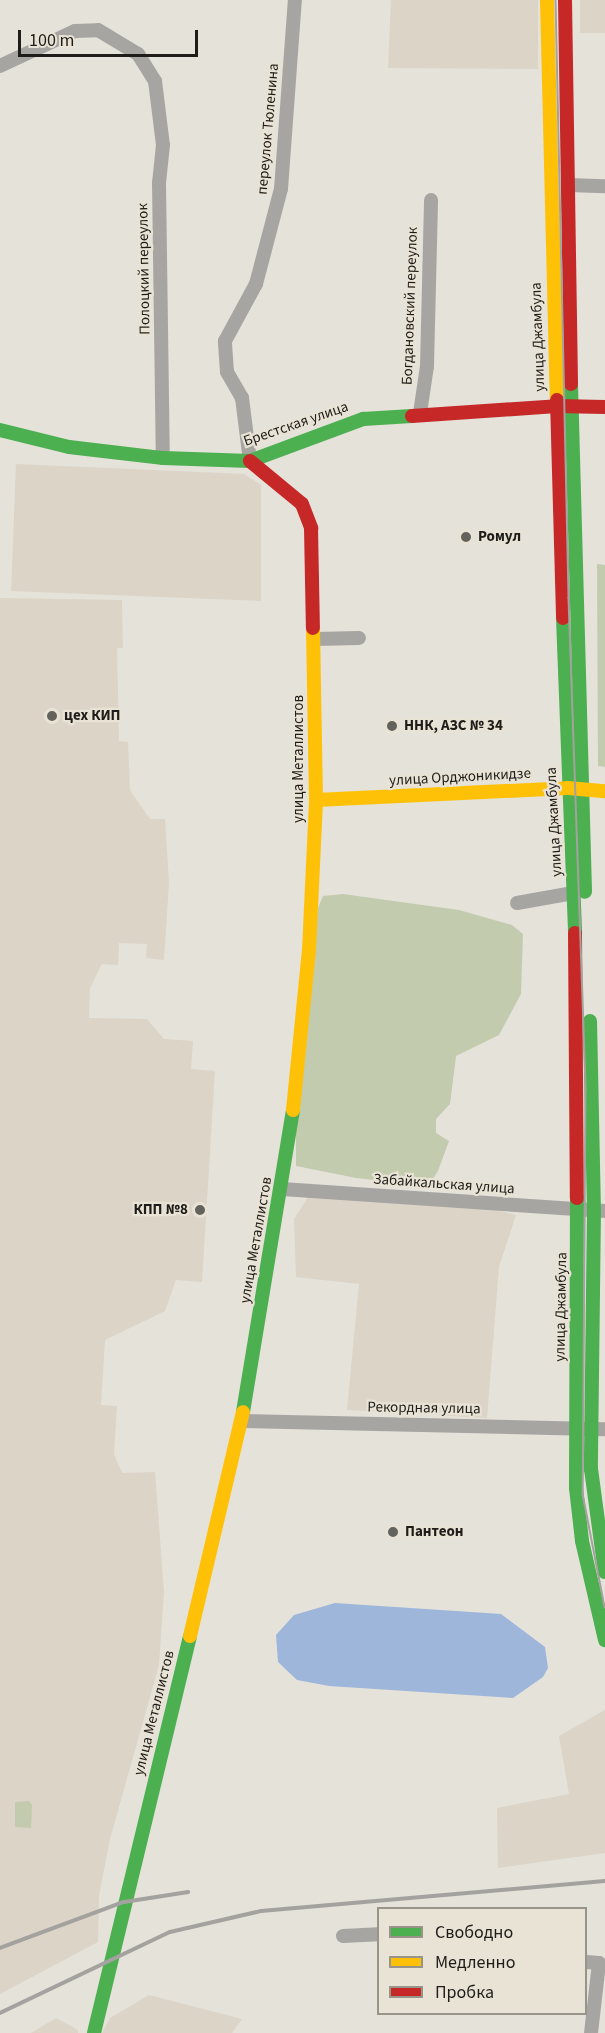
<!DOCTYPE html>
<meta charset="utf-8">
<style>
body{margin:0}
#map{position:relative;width:605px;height:2033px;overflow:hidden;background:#e5e2da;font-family:"Source Sans 3",sans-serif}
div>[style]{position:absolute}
.built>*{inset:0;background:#dbd4c7}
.green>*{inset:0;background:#c3cbaf}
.water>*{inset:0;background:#9eb6da}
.street>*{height:14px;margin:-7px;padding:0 7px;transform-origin:7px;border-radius:7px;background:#a6a5a2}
.fast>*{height:14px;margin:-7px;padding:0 7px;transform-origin:7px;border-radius:7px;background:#4caf50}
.slow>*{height:14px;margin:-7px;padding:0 7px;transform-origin:7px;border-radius:7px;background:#ffc107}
.jam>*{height:14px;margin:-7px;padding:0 7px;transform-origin:7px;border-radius:7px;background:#c62828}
.tram>*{height:1.5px;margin:-0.75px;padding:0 0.75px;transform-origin:0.75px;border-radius:0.75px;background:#a4a29e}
.rail>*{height:4px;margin:-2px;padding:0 2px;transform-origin:2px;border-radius:2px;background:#a4a29e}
.dots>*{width:16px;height:16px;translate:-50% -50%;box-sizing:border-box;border:3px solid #e9e3d6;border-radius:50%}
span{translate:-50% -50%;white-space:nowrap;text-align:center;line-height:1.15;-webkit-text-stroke:4.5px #e9e3d6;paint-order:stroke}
.street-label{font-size:15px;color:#1f1d19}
.poi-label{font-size:15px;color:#1f1d19;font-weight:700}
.left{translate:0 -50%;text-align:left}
.right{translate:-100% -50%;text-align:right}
.legend{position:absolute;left:377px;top:1907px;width:210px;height:108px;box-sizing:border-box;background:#e9e3d6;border:2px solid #98948a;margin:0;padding:8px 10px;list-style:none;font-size:18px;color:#1f1d19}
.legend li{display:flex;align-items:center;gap:12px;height:30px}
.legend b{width:30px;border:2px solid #98948a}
.scale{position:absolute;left:18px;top:30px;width:180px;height:27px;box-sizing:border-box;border:3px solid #1f1d19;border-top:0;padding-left:8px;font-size:18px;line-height:21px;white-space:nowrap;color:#1f1d19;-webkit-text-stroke:4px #e9e3d6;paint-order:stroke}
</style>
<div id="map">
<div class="built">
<div style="clip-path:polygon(391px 0,538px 0,538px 69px,388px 68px)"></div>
<div style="clip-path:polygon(580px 0,605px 0,605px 33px,580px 33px)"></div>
<div style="clip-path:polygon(16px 464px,244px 474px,261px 485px,261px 601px,11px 591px)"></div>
<div style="clip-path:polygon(0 598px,122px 600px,123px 648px,117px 648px,119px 741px,128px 742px,130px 790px,150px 819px,165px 819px,169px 883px,164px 960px,146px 958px,147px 944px,119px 943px,118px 965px,102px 964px,90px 988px,89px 1018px,147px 1019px,164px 1039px,193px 1041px,191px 1069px,215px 1071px,202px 1282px,176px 1280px,165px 1311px,105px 1340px,101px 1405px,117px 1406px,114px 1454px,122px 1473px,155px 1472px,164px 1592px,159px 1665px,110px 1839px,99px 1896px,98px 1942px,0 1994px)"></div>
<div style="clip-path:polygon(308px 1197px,490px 1208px,516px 1215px,499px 1267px,487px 1418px,347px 1410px,359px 1284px,296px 1277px,294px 1219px)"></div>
<div style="clip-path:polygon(605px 1710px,605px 1853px,498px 1868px,497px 1808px,569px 1794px,559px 1736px)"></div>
<div style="clip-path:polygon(149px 1995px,242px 2019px,232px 2033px,102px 2033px,110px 2018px)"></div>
<div style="clip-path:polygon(56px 2018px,78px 2030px,78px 2033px,31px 2033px)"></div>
</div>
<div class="green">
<div style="clip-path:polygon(597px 564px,605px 565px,605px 767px,598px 766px)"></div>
<div style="clip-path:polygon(343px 894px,459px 910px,512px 925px,523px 934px,521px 994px,499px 1035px,456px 1056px,450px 1104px,436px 1119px,436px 1133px,449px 1141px,438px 1171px,428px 1186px,356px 1178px,296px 1166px,296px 1114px,318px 908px,323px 896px)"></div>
<div style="clip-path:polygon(15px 1802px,29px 1801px,32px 1805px,31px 1828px,15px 1827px)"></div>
</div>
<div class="water">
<div style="clip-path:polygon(335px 1603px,501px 1614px,545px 1647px,548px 1668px,543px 1677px,513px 1698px,329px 1686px,297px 1680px,278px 1662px,276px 1635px,294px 1615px)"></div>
</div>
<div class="street">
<div style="left:0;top:66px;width:83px;rotate:-25deg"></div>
<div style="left:75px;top:31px;width:23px;rotate:-2deg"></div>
<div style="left:98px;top:30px;width:47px;rotate:31deg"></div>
<div style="left:138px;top:54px;width:32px;rotate:58deg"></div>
<div style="left:155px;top:81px;width:64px;rotate:82.9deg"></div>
<div style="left:163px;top:145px;width:38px;rotate:96deg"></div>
<div style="left:159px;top:183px;width:275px;rotate:89.2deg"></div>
<div style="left:568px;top:185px;width:37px;rotate:2deg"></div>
<div style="left:420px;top:413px;width:48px;rotate:-81.5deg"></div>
<div style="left:427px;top:366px;width:166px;rotate:-88.6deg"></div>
<div style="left:250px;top:461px;width:64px;rotate:-97.2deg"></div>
<div style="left:242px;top:398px;width:30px;rotate:-120deg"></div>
<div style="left:227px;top:372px;width:31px;rotate:-94deg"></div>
<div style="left:225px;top:341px;width:65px;rotate:-61.5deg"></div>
<div style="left:256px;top:284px;width:98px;rotate:-75.3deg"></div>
<div style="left:281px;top:189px;width:190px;rotate:-85.8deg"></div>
<div style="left:315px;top:639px;width:44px;rotate:-1.3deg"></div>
<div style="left:517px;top:903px;width:57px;rotate:-10.1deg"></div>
<div style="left:282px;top:1189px;width:324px;rotate:3.9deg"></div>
<div style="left:242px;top:1421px;width:363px;rotate:1.3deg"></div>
<div style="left:343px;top:1936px;width:35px;rotate:-3deg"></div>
<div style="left:586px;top:1962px;width:13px;rotate:4deg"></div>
<div style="left:599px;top:1963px;width:70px;rotate:96.5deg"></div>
</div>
<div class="fast">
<div style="left:571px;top:384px;width:508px;rotate:88.42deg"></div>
<div style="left:0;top:430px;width:71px;rotate:13.8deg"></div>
<div style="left:69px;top:447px;width:95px;rotate:6.7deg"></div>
<div style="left:163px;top:458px;width:87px;rotate:2deg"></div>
<div style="left:250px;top:461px;width:121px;rotate:-20.4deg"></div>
<div style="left:363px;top:419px;width:49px;rotate:-3.5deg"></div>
<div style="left:563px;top:618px;width:315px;rotate:87.8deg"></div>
<div style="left:590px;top:1021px;width:189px;rotate:88.8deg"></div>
<div style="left:594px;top:1210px;width:259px;rotate:90.7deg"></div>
<div style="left:591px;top:1469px;width:104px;rotate:82.3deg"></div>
<div style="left:577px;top:1198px;width:290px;rotate:90.2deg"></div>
<div style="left:576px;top:1488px;width:53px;rotate:83.5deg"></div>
<div style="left:582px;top:1541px;width:102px;rotate:76.9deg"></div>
<div style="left:243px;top:1412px;width:306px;rotate:-80.6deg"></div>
<div style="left:94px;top:2033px;width:408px;rotate:-76.4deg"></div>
</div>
<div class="slow">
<div style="left:547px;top:0;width:400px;rotate:88.6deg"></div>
<div style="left:316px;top:800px;width:252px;rotate:-2.7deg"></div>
<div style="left:568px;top:788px;width:37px;rotate:5deg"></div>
<div style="left:293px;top:1110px;width:161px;rotate:-84.3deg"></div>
<div style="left:309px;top:950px;width:150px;rotate:-87.3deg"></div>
<div style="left:316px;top:800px;width:172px;rotate:-91deg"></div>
<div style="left:190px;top:1636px;width:230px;rotate:-76.7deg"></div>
</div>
<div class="jam">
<div style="left:565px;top:0;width:384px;rotate:89.1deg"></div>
<div style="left:557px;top:400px;width:218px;rotate:88.4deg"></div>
<div style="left:412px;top:416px;width:145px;rotate:-3.9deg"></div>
<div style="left:557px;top:406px;width:48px;rotate:1.2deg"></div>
<div style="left:250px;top:461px;width:67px;rotate:39.6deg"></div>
<div style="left:302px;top:504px;width:26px;rotate:69deg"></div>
<div style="left:311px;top:528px;width:100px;rotate:88.9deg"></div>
<div style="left:575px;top:933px;width:265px;rotate:89.6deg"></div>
</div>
<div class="tram">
<div style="left:556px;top:0;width:598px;rotate:88.75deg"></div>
<div style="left:569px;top:598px;width:494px;rotate:88deg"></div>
<div style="left:586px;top:1092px;width:402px;rotate:90.4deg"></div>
<div style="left:583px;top:1494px;width:115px;rotate:79deg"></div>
</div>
<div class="rail">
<div style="left:0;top:1948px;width:132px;rotate:-20.4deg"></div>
<div style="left:124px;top:1902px;width:65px;rotate:-8.9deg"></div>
<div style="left:0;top:2013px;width:188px;rotate:-25.5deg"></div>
<div style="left:170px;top:1932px;width:93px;rotate:-13deg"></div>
<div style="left:261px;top:1911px;width:345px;rotate:-5deg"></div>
</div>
<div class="dots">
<div style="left:466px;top:537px;background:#64625d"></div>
<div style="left:52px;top:716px;background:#64625d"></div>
<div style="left:392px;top:726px;background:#64625d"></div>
<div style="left:200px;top:1210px;background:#64625d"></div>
<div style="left:393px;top:1532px;background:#64625d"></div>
</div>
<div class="street-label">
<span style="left:268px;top:129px;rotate:-85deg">переулок Тюленина</span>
<span style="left:144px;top:269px;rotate:-91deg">Полоцкий переулок</span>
<span style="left:410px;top:306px;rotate:-88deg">Богдановский переулок</span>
<span style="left:538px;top:337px;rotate:-92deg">улица Джамбула</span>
<span style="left:296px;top:424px;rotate:-19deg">Брестская улица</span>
<span style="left:299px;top:759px;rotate:-90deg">улица Металлистов</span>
<span style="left:460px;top:777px;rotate:-3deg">улица Орджоникидзе</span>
<span style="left:554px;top:822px;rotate:-93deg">улица Джамбула</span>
<span style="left:444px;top:1184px;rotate:4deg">Забайкальская улица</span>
<span style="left:256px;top:1240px;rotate:-80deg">улица Металлистов</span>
<span style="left:561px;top:1307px;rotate:-89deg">улица Джамбула</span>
<span style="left:424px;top:1408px;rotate:1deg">Рекордная улица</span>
<span style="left:154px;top:1713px;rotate:-76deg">улица Металлистов</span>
</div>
<div class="poi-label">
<span class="left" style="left:478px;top:537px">Ромул</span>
<span class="left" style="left:64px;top:716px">цех КИП</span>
<span class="left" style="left:404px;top:726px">ННК, АЗС № 34</span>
<span class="right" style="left:188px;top:1210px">КПП №8</span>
<span class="left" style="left:405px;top:1532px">Пантеон</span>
</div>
<ul class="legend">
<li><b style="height:8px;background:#4caf50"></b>Свободно</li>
<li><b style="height:8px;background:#ffc107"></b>Медленно</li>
<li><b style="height:8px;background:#c62828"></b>Пробка</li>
</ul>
<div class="scale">100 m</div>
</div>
